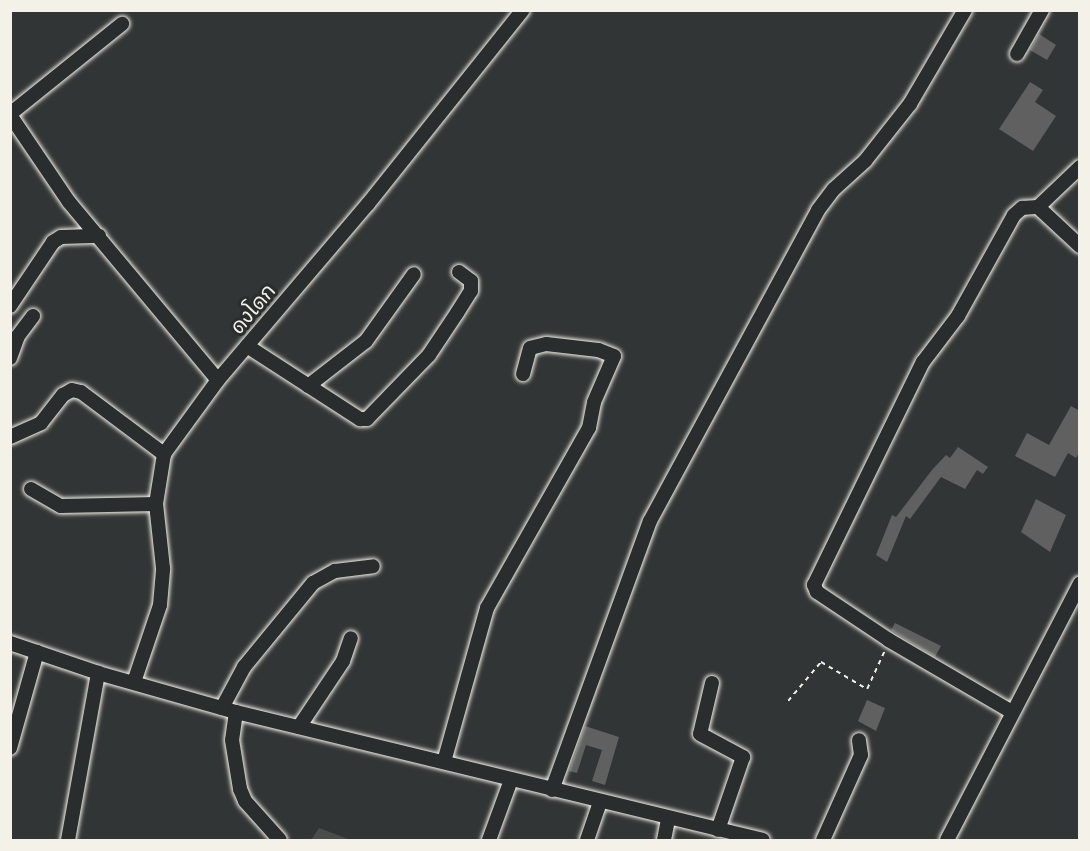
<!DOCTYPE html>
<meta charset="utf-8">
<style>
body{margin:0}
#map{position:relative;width:1090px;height:851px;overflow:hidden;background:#323535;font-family:"Comic Neue","Playpen Sans Thai",sans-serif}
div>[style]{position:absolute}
.green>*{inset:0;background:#4b4d4c}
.building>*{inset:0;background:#5f605f}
.path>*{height:1.5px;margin-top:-0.75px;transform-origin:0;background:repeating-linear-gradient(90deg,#f4f1e8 0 4.5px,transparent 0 9px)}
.roads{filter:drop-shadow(0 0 2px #f4f1e8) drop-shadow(0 0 2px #f4f1e8)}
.minor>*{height:14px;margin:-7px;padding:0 7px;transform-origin:7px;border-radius:7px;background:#2a2d2e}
span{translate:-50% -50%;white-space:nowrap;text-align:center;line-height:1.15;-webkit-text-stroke:6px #2a2d2e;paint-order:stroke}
.street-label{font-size:20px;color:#f4f1e8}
.frame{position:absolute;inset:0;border:12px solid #f4f1e8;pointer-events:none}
</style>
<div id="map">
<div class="green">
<div style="clip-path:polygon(319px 828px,351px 840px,311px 840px)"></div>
</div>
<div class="building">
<div style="clip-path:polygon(1039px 34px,1056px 45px,1047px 60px,1030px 50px)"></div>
<div style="clip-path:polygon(1030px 82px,1043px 90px,1035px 102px,1056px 116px,1033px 151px,999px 129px)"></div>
<div style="clip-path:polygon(1071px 406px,1080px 411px,1080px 451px,1076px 458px,1068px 453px,1055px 477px,1015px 456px,1027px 433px,1049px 445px)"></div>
<div style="clip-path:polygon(958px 447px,988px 467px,983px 474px,977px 470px,965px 489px,941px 477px,910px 519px,906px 516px,887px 562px,876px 555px,892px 515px,896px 517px,932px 470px,946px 455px,950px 458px)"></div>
<div style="clip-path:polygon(1036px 499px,1066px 515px,1050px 552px,1021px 532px)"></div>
<div style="clip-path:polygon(895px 623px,941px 646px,935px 657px,891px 630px)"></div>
<div style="clip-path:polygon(867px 700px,885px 708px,876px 731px,858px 721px)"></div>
<div style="clip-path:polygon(585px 726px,619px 737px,605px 785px,592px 781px,602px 750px,586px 745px,577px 773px,569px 771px)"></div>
</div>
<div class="path">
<div style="left:788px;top:701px;width:51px;rotate:-49.8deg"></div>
<div style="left:821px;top:662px;width:53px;rotate:30.4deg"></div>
<div style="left:867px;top:689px;width:41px;rotate:-65.3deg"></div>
</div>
<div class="roads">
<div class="minor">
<div style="left:1017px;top:54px;width:51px;rotate:-60.4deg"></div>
<div style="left:10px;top:114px;width:144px;rotate:-38.8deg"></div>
<div style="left:10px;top:115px;width:105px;rotate:55.9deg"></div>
<div style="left:69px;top:202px;width:232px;rotate:50.1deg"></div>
<div style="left:1038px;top:207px;width:58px;rotate:-43.6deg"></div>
<div style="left:1038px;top:207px;width:57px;rotate:42.9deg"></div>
<div style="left:10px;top:306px;width:77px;rotate:-56.1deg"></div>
<div style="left:53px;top:242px;width:9px;rotate:-32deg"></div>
<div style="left:61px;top:237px;width:38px;rotate:-2deg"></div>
<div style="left:247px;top:346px;width:135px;rotate:32.9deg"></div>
<div style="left:360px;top:419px;width:7px"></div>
<div style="left:367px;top:419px;width:89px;rotate:-45.9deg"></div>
<div style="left:429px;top:355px;width:50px;rotate:-56.3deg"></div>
<div style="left:457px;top:313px;width:26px;rotate:-58deg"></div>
<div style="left:471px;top:291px;width:10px;rotate:-90deg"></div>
<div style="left:471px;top:281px;width:15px;rotate:-143deg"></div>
<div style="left:10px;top:358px;width:23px;rotate:-70deg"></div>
<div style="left:18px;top:336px;width:25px;rotate:-53deg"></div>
<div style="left:308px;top:386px;width:73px;rotate:-37.8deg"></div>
<div style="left:366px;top:341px;width:82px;rotate:-54.4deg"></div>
<div style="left:10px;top:437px;width:34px;rotate:-24deg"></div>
<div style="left:41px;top:423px;width:36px;rotate:-52deg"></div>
<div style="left:63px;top:395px;width:10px;rotate:-29deg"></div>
<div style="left:72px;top:390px;width:9px;rotate:13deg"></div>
<div style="left:81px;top:392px;width:104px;rotate:36.8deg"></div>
<div style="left:31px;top:489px;width:34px;rotate:30deg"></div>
<div style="left:61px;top:506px;width:95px;rotate:-1.2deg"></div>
<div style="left:10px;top:643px;width:93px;rotate:18.8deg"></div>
<div style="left:98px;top:673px;width:143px;rotate:15.8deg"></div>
<div style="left:236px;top:712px;width:542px;rotate:13.65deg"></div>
<div style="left:134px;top:682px;width:81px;rotate:-71.3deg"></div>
<div style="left:160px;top:605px;width:37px;rotate:-85deg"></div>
<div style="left:163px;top:568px;width:64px;rotate:-96.2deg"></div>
<div style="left:156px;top:504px;width:51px;rotate:-80.9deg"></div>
<div style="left:164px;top:454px;width:92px;rotate:-53.9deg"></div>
<div style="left:218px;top:380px;width:231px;rotate:-49.6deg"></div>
<div style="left:368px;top:204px;width:248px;rotate:-51.4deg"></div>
<div style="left:712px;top:683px;width:52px;rotate:103.2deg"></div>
<div style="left:700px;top:734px;width:49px;rotate:28.1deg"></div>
<div style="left:743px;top:757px;width:77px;rotate:108.9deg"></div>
<div style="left:222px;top:708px;width:47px;rotate:-61.8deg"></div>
<div style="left:244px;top:667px;width:109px;rotate:-50.6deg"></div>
<div style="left:313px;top:583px;width:25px;rotate:-29deg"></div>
<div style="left:335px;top:571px;width:38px;rotate:-7deg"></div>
<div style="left:236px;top:712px;width:28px;rotate:98deg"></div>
<div style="left:232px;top:740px;width:50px;rotate:80.7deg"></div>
<div style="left:240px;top:789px;width:13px;rotate:67deg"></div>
<div style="left:245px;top:801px;width:52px;rotate:48.1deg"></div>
<div style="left:1012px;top:712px;width:143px;rotate:-149.7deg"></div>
<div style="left:889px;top:640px;width:87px;rotate:-146.3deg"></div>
<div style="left:817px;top:592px;width:8px;rotate:-113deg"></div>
<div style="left:814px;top:585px;width:248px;rotate:-64deg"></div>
<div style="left:923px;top:362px;width:58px;rotate:-52.7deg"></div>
<div style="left:958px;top:316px;width:115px;rotate:-61deg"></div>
<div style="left:1014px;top:215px;width:11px;rotate:-41deg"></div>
<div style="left:1022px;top:208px;width:16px;rotate:-4deg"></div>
<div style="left:299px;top:727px;width:79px;rotate:-56.3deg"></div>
<div style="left:343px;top:661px;width:24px;rotate:-71deg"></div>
<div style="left:10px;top:748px;width:100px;rotate:-74.3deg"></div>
<div style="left:444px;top:762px;width:160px;rotate:-74.4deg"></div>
<div style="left:487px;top:608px;width:207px;rotate:-60.5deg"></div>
<div style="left:589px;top:428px;width:26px;rotate:-79deg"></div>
<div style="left:594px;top:402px;width:50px;rotate:-66.5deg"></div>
<div style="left:614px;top:356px;width:17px;rotate:-159deg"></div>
<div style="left:598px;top:350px;width:52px;rotate:-173.4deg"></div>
<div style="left:546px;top:344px;width:16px;rotate:166deg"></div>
<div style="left:530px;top:348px;width:27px;rotate:105deg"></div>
<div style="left:552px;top:790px;width:286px;rotate:-70deg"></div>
<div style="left:650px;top:521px;width:353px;rotate:-61.6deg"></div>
<div style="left:818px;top:210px;width:26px;rotate:-53deg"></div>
<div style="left:834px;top:189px;width:42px;rotate:-42.1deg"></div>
<div style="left:865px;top:161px;width:73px;rotate:-51.7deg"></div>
<div style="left:910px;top:104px;width:109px;rotate:-59.7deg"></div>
<div style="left:68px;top:840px;width:170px;rotate:-79.8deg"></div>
<div style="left:489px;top:840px;width:64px;rotate:-69.9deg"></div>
<div style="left:587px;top:840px;width:40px;rotate:-71.1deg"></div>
<div style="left:664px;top:840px;width:21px;rotate:-79deg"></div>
<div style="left:823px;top:840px;width:93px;rotate:-65.9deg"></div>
<div style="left:861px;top:755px;width:15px;rotate:-98deg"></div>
<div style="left:947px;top:840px;width:289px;rotate:-62.6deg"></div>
</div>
</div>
<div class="street-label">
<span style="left:253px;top:309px;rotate:-50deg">ดงโดก</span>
</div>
<div class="frame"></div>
</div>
